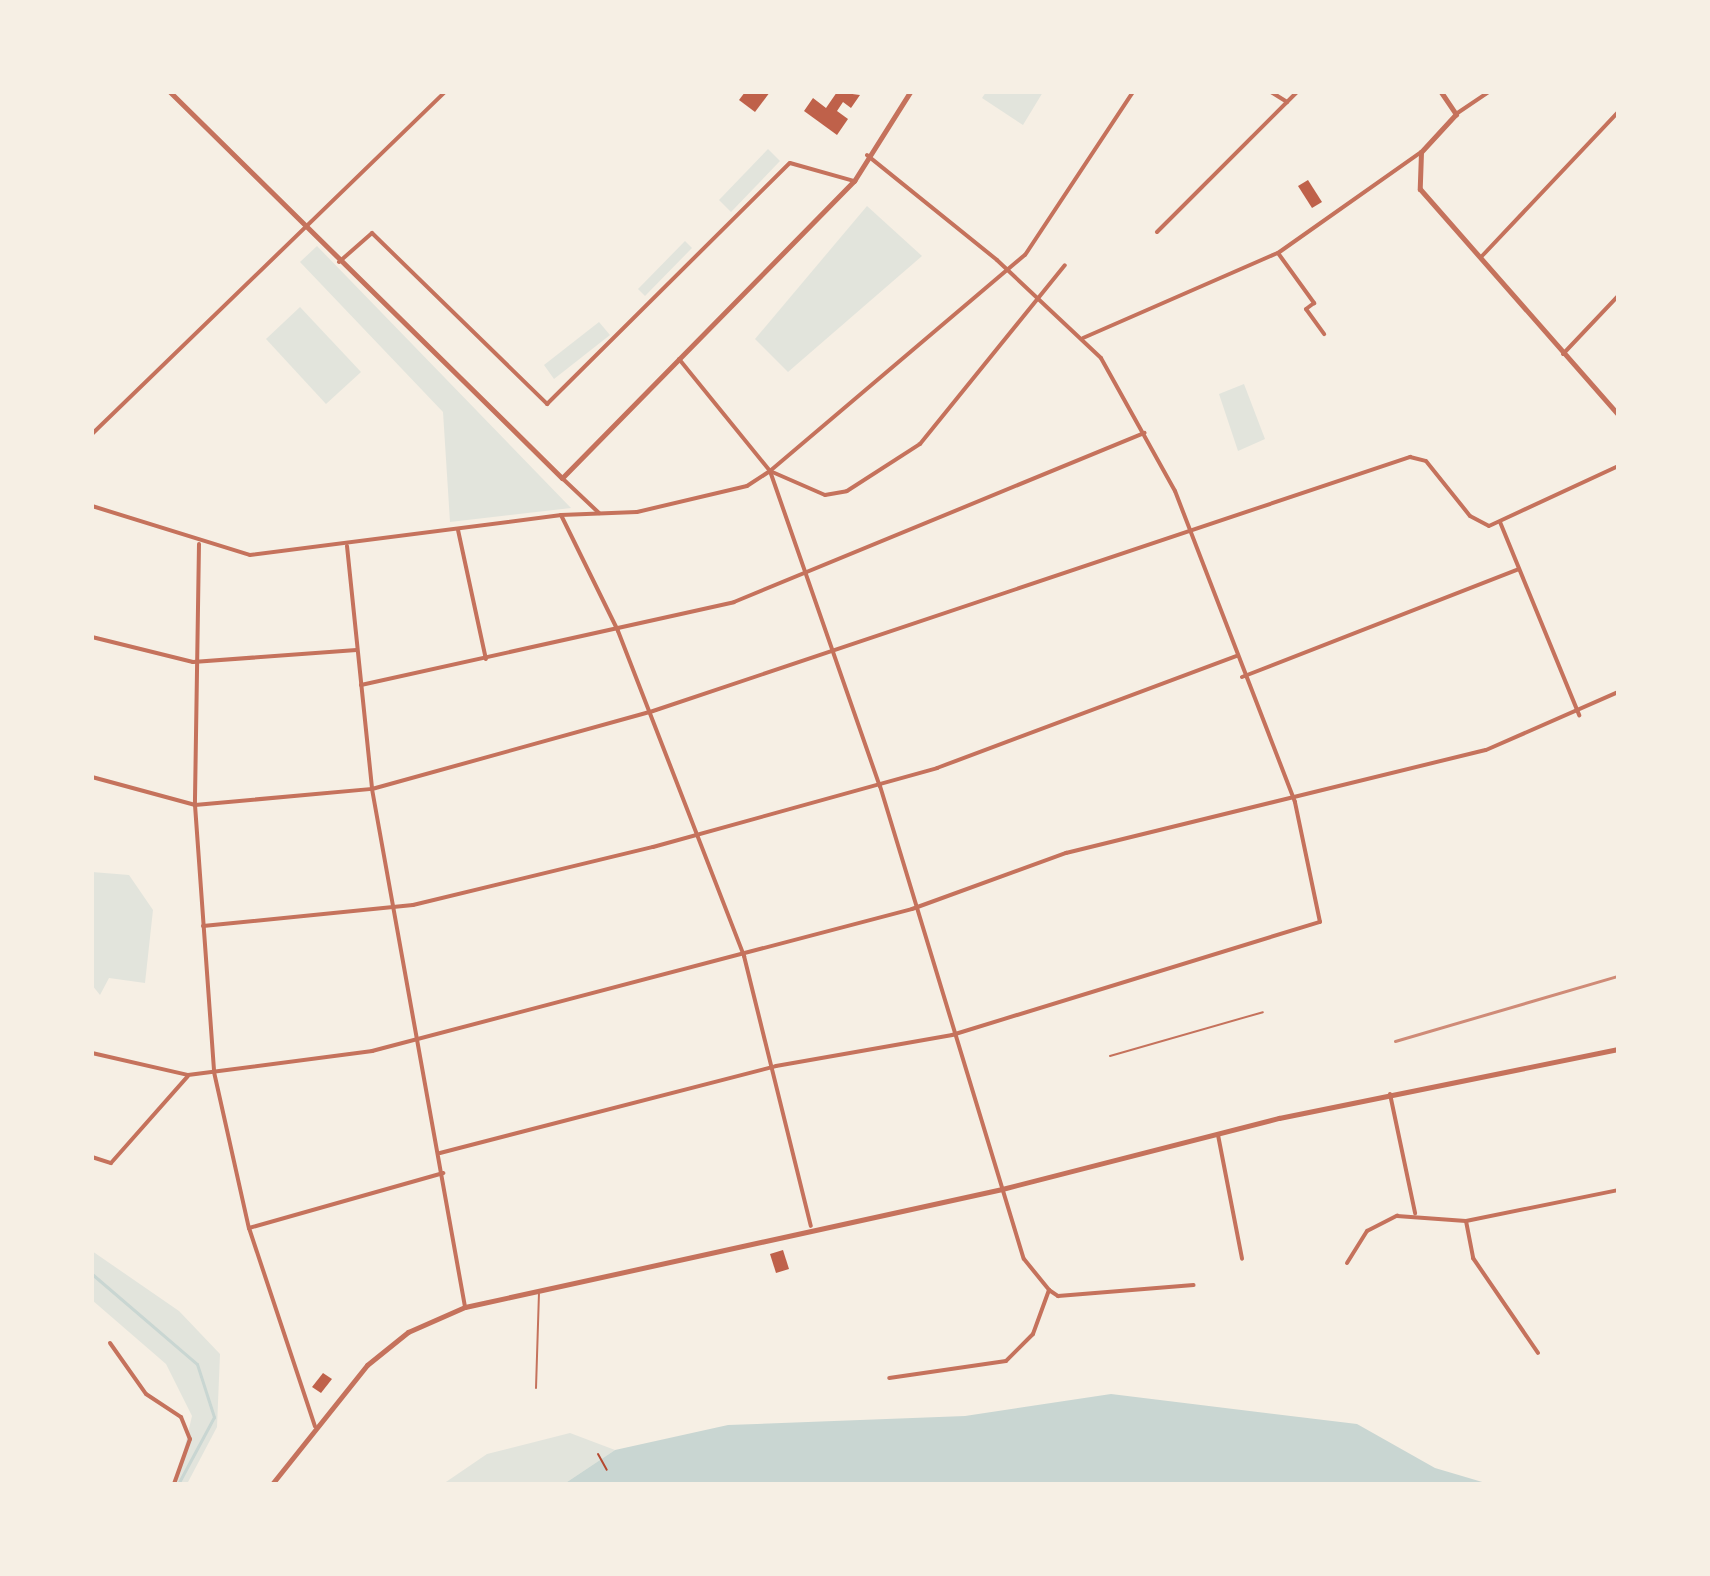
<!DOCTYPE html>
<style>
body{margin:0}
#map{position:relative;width:1710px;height:1576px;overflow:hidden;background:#f6efe4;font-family:"PT Sans",sans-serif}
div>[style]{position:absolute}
.green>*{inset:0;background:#e2e4dc}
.water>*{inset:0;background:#c9d6d2}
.stream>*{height:3px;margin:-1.5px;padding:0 1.5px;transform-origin:1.5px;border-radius:1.5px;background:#c9d6d2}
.building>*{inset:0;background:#bf614a}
.path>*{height:2px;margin:-1px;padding:0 1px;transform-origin:1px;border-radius:1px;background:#b5482f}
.service>*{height:2px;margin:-1px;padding:0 1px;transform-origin:1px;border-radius:1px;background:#c5725c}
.minor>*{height:4px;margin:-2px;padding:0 2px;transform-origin:2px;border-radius:2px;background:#c5725c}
.tertiary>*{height:5px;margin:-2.5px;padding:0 2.5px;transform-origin:2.5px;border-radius:2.5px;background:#c5725c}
.rail>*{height:3px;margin:-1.5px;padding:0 1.5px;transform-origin:1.5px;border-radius:1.5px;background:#cf8b77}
span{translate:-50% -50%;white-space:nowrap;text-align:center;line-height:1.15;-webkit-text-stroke:7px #f6efe4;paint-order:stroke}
.frame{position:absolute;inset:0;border:94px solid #f6efe4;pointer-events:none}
</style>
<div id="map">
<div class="green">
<div style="clip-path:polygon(986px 92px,1017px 94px,1043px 92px,1023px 125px,982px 98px)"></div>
<div style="clip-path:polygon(768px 149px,780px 161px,731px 212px,719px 200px)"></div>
<div style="clip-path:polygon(867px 206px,922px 256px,788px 372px,755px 339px)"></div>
<div style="clip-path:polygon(685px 241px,692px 248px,645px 296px,638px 289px)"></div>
<div style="clip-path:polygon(317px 246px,571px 508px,450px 522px,443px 412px,300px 262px)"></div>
<div style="clip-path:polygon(300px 307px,361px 372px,326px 404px,266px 339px)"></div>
<div style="clip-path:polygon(599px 322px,610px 335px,554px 379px,544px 365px)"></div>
<div style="clip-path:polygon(1244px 384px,1265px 439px,1238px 451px,1219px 394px)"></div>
<div style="clip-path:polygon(92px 872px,129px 875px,153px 910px,145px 983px,109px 978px,100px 995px,92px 985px)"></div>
<div style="clip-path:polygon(92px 1251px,179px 1311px,220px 1354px,217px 1427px,187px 1484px,176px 1484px,192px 1416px,166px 1364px,92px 1300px)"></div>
<div style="clip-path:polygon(570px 1433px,615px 1450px,564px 1484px,443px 1484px,487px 1454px)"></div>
</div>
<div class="water">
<div style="clip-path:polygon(1111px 1394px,1357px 1424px,1435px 1468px,1489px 1484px,564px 1484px,615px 1450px,728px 1425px,965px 1416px)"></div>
</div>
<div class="stream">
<div style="left:92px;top:1274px;width:138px;rotate:40.6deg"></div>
<div style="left:197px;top:1364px;width:56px;rotate:72.2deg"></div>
<div style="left:214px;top:1417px;width:76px;rotate:118.2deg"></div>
</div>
<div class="building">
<div style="clip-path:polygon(745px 92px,770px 92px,755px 112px,739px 100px)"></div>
<div style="clip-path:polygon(837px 92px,860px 95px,851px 108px,843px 102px,837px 111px,848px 119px,837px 135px,804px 111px,813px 98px,826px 108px)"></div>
<div style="clip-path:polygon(1308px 180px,1322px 202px,1312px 208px,1298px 186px)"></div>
<div style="clip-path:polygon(783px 1250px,789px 1269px,776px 1273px,770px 1254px)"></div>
<div style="clip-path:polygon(323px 1373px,332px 1379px,321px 1393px,312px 1387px)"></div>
</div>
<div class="path">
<div style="left:598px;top:1454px;width:18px;rotate:61deg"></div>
</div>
<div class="service">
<div style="left:92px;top:994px;width:4px;rotate:90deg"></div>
<div style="left:1110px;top:1056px;width:159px;rotate:-16deg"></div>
<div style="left:536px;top:1388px;width:94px;rotate:-88.2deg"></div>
</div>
<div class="minor">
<div style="left:1271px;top:92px;width:19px;rotate:32deg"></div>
<div style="left:1456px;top:114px;width:40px;rotate:-34deg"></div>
<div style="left:1157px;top:232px;width:198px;rotate:-45deg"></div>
<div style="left:1278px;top:253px;width:62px;rotate:54.2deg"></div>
<div style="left:1314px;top:303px;width:10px;rotate:143deg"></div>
<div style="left:1306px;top:309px;width:31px;rotate:54deg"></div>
<div style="left:1482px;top:256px;width:198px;rotate:-46.6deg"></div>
<div style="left:339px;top:262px;width:44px;rotate:-41.3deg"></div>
<div style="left:372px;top:233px;width:245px;rotate:44.3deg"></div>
<div style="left:547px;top:404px;width:342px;rotate:-44.8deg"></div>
<div style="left:790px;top:163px;width:66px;rotate:15.7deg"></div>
<div style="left:1083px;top:338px;width:213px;rotate:-23.6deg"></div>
<div style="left:1278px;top:253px;width:175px;rotate:-35.2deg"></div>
<div style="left:1563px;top:354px;width:80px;rotate:-46.5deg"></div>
<div style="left:679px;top:359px;width:144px;rotate:50.9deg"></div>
<div style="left:770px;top:471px;width:334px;rotate:70.8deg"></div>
<div style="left:880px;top:786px;width:494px;rotate:73.1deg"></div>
<div style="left:1024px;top:1259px;width:40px;rotate:51deg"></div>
<div style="left:1049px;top:1290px;width:47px;rotate:110deg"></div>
<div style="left:1033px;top:1334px;width:38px;rotate:135deg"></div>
<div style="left:1006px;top:1361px;width:118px;rotate:171.7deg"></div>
<div style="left:92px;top:434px;width:492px;rotate:-44.1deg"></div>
<div style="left:770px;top:471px;width:334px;rotate:-40.3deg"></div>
<div style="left:1025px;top:255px;width:196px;rotate:-56.5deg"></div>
<div style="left:562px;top:478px;width:51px;rotate:43.4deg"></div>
<div style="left:92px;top:506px;width:165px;rotate:17.2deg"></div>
<div style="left:250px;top:555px;width:314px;rotate:-7.3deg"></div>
<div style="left:561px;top:515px;width:76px;rotate:-2.3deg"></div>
<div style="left:637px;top:512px;width:113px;rotate:-13.3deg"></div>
<div style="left:747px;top:486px;width:27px;rotate:-33deg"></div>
<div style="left:770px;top:471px;width:60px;rotate:23.6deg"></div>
<div style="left:825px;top:495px;width:22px;rotate:-10deg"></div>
<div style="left:847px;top:491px;width:87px;rotate:-32.8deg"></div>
<div style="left:920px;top:444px;width:230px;rotate:-51deg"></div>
<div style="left:561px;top:515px;width:129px;rotate:63.8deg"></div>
<div style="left:618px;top:631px;width:349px;rotate:68.8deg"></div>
<div style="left:744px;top:956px;width:278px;rotate:76.1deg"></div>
<div style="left:1500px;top:522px;width:209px;rotate:67.7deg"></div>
<div style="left:458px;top:530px;width:132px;rotate:77.8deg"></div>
<div style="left:199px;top:544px;width:261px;rotate:90.9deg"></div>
<div style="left:195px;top:805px;width:268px;rotate:85.9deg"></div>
<div style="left:214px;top:1072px;width:160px;rotate:77.4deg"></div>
<div style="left:249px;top:1228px;width:209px;rotate:71.6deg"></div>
<div style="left:347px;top:546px;width:244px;rotate:84.1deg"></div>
<div style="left:372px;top:789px;width:526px;rotate:79.82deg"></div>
<div style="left:92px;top:637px;width:104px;rotate:13.9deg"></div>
<div style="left:193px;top:662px;width:164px;rotate:-4.2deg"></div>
<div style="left:1242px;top:677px;width:297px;rotate:-21.3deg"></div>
<div style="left:361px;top:685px;width:382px;rotate:-12.5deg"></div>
<div style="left:734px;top:602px;width:444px;rotate:-22.4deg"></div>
<div style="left:92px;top:777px;width:107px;rotate:15.2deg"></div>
<div style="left:195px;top:805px;width:178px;rotate:-5.2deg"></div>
<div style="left:372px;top:789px;width:288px;rotate:-15.5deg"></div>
<div style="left:650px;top:712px;width:802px;rotate:-18.55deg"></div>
<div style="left:1410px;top:457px;width:16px;rotate:14deg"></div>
<div style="left:1426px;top:461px;width:70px;rotate:51.3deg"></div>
<div style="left:1470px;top:516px;width:21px;rotate:28deg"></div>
<div style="left:1489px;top:526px;width:142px;rotate:-24.9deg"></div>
<div style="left:203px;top:926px;width:211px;rotate:-5.7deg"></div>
<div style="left:413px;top:905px;width:247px;rotate:-13.6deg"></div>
<div style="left:653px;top:847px;width:295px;rotate:-15.5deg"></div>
<div style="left:937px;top:768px;width:320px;rotate:-20.5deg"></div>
<div style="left:92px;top:1053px;width:98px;rotate:12.9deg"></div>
<div style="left:188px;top:1075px;width:186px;rotate:-7.4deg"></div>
<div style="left:372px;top:1051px;width:558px;rotate:-14.73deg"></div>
<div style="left:912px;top:909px;width:164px;rotate:-20deg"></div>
<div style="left:1066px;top:853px;width:432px;rotate:-13.8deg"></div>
<div style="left:1486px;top:750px;width:144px;rotate:-23.7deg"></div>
<div style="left:1390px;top:1094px;width:122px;rotate:78.1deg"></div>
<div style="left:1218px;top:1135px;width:126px;rotate:79deg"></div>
<div style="left:440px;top:1153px;width:347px;rotate:-14.5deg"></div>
<div style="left:776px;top:1066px;width:179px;rotate:-10deg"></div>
<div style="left:952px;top:1035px;width:385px;rotate:-17.1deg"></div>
<div style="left:1320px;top:922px;width:123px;rotate:-101.8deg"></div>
<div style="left:1295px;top:802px;width:333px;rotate:-111.1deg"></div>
<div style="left:1175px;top:491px;width:152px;rotate:-119.1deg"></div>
<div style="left:1101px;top:358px;width:143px;rotate:-136.7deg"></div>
<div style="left:997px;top:260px;width:167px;rotate:-141.1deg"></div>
<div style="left:92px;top:1157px;width:20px;rotate:18deg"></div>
<div style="left:111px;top:1163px;width:116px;rotate:-48.5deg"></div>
<div style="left:1466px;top:1221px;width:38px;rotate:79deg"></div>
<div style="left:1473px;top:1258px;width:115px;rotate:55.6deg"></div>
<div style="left:249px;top:1228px;width:202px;rotate:-15.8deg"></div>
<div style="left:1347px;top:1263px;width:38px;rotate:-58deg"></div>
<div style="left:1367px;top:1231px;width:34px;rotate:-27deg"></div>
<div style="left:1397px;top:1216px;width:69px;rotate:4.1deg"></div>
<div style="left:1466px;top:1221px;width:155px;rotate:-11.5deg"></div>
<div style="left:1049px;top:1290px;width:11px;rotate:34deg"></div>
<div style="left:1058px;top:1296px;width:136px;rotate:-4.6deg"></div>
<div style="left:110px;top:1343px;width:62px;rotate:54.8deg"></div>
<div style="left:146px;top:1394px;width:42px;rotate:33.3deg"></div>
<div style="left:181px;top:1417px;width:24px;rotate:68deg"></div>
<div style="left:190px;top:1439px;width:48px;rotate:109.6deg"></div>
</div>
<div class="tertiary">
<div style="left:170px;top:92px;width:550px;rotate:44.56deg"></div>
<div style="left:562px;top:478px;width:417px;rotate:-45.5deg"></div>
<div style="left:854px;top:181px;width:105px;rotate:-57.8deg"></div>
<div style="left:1441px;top:92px;width:27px;rotate:56deg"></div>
<div style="left:1456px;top:114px;width:52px;rotate:132.6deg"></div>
<div style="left:1421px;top:152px;width:37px;rotate:92deg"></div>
<div style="left:1420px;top:189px;width:300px;rotate:48.7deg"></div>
<div style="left:272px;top:1484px;width:152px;rotate:-51.4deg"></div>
<div style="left:367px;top:1365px;width:53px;rotate:-38.8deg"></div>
<div style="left:408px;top:1332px;width:62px;rotate:-23.7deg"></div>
<div style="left:465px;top:1307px;width:550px;rotate:-12.39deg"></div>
<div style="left:1002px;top:1189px;width:286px;rotate:-14.4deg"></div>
<div style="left:1279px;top:1118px;width:346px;rotate:-11.5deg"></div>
</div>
<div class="rail">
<div style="left:1395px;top:1041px;width:232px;rotate:-16.3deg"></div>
</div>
<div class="frame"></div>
</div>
